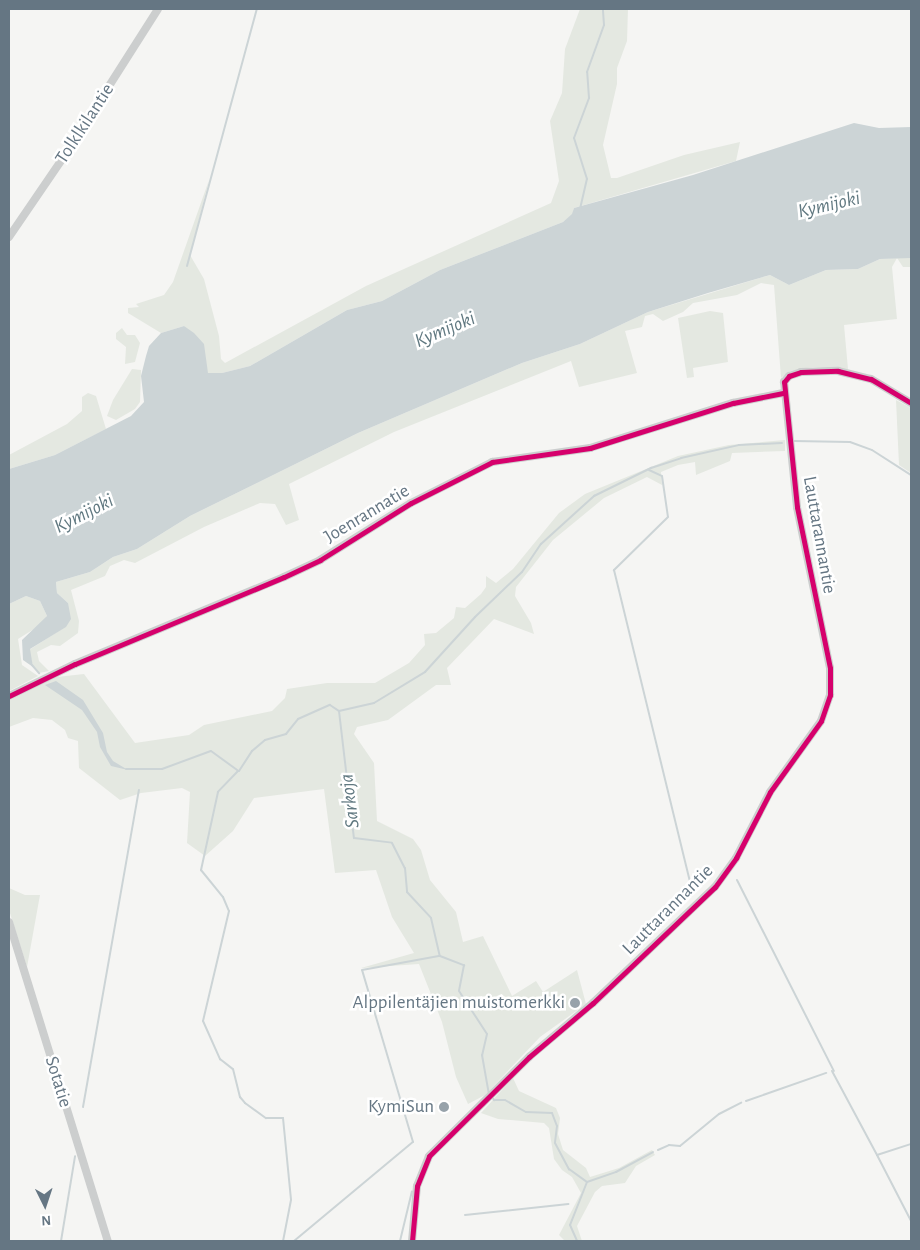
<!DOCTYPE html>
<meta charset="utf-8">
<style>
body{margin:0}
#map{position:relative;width:920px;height:1250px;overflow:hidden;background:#f5f5f3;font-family:"Alegreya Sans",sans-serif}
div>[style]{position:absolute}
.green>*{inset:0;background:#e4e8e1}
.water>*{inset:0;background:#ccd4d6}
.stream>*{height:2px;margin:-1px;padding:0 1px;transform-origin:1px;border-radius:1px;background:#ccd4d6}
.minor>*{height:8px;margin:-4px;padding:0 4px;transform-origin:4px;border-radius:4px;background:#cccece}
.cycleway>*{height:5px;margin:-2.5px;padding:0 2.5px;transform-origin:2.5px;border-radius:2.5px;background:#d6006c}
.dots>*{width:14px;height:14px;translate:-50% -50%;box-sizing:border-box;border:2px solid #fff;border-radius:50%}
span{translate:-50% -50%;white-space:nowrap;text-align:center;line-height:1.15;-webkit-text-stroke:5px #fff;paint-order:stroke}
.street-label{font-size:19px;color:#657683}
.poi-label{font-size:19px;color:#657683}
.right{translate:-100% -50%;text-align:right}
.water-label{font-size:20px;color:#607880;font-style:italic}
.frame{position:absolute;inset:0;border:10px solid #657683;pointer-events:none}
.north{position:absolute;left:20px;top:1180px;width:50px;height:50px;-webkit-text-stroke:4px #fff;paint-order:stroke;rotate:176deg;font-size:14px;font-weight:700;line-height:20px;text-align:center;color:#657683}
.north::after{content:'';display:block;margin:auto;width:18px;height:22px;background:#657683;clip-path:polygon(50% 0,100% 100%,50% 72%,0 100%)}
</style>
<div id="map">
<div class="green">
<div style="clip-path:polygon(580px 9px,628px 9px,627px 41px,617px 68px,617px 84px,603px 145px,611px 178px,617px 178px,684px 155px,740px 142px,736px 161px,574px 208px,573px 214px,563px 222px,440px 270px,382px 301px,347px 310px,250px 366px,222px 373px,208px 373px,184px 326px,161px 333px,128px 313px,128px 308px,139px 307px,136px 304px,164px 295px,173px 282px,209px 180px,190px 255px,204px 279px,219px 336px,221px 359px,225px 363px,366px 286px,551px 203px,559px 181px,550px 121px,562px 93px,565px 49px)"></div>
<div style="clip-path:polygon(897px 258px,911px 258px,911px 267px,903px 267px,897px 258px,892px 267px,897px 319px,844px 325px,848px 369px,813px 367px,790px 371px,781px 378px,774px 285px,761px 283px,737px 295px,693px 303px,683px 312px,663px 321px,653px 314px,645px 316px,642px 327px,625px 331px,637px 373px,579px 387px,571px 361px,394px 432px,289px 484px,299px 520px,286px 525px,275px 504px,260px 503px,204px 527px,135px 563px,124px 560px,110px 566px,105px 576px,71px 590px,79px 621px,78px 633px,60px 646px,51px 645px,37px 652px,39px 661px,49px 671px,39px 673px,33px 667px,29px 650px,65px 627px,68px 603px,57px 593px,56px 582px,90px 572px,113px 557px,137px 549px,190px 516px,358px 433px,522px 363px,580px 344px,648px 312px,770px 275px,789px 285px,826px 270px,858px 269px,880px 259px)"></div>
<div style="clip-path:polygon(710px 311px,723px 313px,728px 362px,693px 368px,694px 377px,687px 378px,678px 318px)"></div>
<div style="clip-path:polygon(122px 328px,127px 335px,135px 335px,140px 343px,135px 362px,125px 364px,126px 347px,116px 339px,116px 333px)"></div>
<div style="clip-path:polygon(132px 369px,141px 370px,140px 402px,135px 409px,116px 420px,107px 416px,113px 400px)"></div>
<div style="clip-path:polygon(88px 393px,96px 396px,106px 429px,55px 455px,9px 469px,9px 455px,67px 424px,82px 411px,82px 397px)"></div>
<div style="clip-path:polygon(896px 400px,911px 408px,911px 473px,899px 465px)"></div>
<div style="clip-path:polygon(785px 440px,785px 451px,732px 453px,730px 461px,696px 475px,695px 462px,678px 465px,661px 472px,662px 485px,647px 477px,604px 498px,553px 540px,516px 587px,515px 596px,531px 623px,534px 634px,494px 619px,447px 668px,451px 685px,436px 685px,388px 720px,357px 727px,354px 734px,374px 763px,377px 821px,413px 839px,421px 850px,430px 880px,456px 912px,463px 942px,483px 936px,512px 996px,536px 981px,543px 992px,577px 970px,586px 1004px,540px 1037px,485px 1095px,468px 1104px,456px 1077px,442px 1022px,419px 964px,361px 968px,414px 953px,392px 917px,376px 870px,335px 873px,324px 789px,254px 798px,233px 831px,205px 856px,187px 843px,190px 792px,182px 788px,141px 793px,120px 800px,79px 768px,78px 741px,68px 738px,65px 730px,52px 720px,33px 718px,9px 727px,9px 700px,57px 677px,84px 674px,135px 743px,189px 735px,204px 725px,272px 711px,285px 698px,287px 689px,327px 683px,375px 683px,409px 663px,425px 645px,424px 634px,436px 633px,454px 618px,456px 607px,465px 608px,481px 594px,486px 587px,486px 576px,496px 583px,513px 569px,559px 513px,585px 494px,678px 456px,729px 445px)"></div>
<div style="clip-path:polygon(26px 596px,40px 601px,47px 616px,42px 624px,18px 639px,22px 665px,38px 676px,9px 691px,9px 604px)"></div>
<div style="clip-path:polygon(9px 888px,25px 895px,40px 895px,27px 967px,9px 910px)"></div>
<div style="clip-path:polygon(513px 1078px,519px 1091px,556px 1108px,560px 1118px,558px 1134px,563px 1150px,586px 1168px,590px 1177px,619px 1168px,652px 1150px,655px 1155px,636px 1166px,625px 1183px,602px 1186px,595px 1192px,577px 1226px,582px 1241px,565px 1241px,559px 1235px,581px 1193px,572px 1177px,562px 1170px,554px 1159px,549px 1128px,544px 1123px,498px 1119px,481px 1113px)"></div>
</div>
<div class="water">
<div style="clip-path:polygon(854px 123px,879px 128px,911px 127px,911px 258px,880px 259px,858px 269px,826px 270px,789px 285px,770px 275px,708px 293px,648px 312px,580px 344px,522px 363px,358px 433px,190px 516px,137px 549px,113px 557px,90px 572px,56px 582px,57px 593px,68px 603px,71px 619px,66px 627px,30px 649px,33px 667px,23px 660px,22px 640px,47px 616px,40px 601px,26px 596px,9px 604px,9px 469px,55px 455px,131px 416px,144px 402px,141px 376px,146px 356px,149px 346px,161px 333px,184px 326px,194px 333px,204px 344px,208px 373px,222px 373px,250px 366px,347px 310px,382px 301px,440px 270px,563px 222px,572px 214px,574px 208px,693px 175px)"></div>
<div style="clip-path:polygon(56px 681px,83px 700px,103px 733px,107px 752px,113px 761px,128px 770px,111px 766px,100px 747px,97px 732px,82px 710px,45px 685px)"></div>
</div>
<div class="stream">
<div style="left:580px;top:209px;width:31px;rotate:-77deg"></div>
<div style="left:587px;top:179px;width:43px;rotate:-107.6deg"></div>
<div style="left:574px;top:138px;width:43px;rotate:-69.4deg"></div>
<div style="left:589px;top:98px;width:26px;rotate:-94deg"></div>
<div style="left:587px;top:72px;width:50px;rotate:-70.1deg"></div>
<div style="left:604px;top:25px;width:16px;rotate:-94deg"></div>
<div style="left:187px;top:266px;width:266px;rotate:-74.8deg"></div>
<div style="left:794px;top:441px;width:56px;rotate:1deg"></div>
<div style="left:850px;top:442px;width:23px;rotate:20deg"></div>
<div style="left:872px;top:450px;width:46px;rotate:32.7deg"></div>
<div style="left:649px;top:470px;width:14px;rotate:25deg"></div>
<div style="left:662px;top:476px;width:41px;rotate:81.7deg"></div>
<div style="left:668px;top:517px;width:76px;rotate:135.5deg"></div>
<div style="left:614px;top:570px;width:328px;rotate:76.3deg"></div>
<div style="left:32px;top:665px;width:11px;rotate:49deg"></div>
<div style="left:339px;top:711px;width:36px;rotate:-13deg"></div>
<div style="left:374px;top:703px;width:60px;rotate:-31.3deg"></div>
<div style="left:425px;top:672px;width:74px;rotate:-47.7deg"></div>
<div style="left:475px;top:617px;width:65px;rotate:-43.8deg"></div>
<div style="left:522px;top:572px;width:34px;rotate:-56deg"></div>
<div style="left:541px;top:544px;width:72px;rotate:-42.2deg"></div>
<div style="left:594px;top:496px;width:64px;rotate:-26.2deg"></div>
<div style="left:651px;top:468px;width:32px;rotate:-18deg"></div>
<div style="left:681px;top:458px;width:59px;rotate:-12.6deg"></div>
<div style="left:739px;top:445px;width:43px;rotate:-2.7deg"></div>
<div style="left:126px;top:769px;width:36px"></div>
<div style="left:162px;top:769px;width:52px;rotate:-20.2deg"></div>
<div style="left:211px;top:751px;width:34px;rotate:36deg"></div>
<div style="left:239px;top:771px;width:24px;rotate:-57deg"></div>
<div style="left:252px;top:751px;width:17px;rotate:-40deg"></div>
<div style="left:265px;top:740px;width:22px;rotate:-16deg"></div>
<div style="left:286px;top:734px;width:19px;rotate:-51deg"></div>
<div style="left:298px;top:719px;width:35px;rotate:-24deg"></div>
<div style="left:330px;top:705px;width:11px;rotate:34deg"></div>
<div style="left:339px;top:711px;width:128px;rotate:83.3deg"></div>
<div style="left:354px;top:838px;width:38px;rotate:7deg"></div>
<div style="left:392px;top:843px;width:28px;rotate:63deg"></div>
<div style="left:405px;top:868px;width:24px;rotate:85deg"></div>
<div style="left:407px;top:892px;width:35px;rotate:47deg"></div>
<div style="left:431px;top:918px;width:39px;rotate:77deg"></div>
<div style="left:440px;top:956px;width:26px;rotate:21deg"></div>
<div style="left:464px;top:965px;width:26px;rotate:101deg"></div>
<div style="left:459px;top:991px;width:51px;rotate:56.9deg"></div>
<div style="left:487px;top:1034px;width:22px;rotate:103deg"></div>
<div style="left:482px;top:1055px;width:39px;rotate:80deg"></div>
<div style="left:238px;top:771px;width:29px;rotate:134deg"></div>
<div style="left:218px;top:792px;width:80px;rotate:102.3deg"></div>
<div style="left:201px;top:870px;width:35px;rotate:51deg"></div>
<div style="left:223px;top:897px;width:15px;rotate:67deg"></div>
<div style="left:229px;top:911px;width:113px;rotate:103.3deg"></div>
<div style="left:203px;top:1021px;width:42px;rotate:65.9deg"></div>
<div style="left:220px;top:1059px;width:16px;rotate:38deg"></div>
<div style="left:233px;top:1069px;width:29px;rotate:76deg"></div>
<div style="left:240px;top:1097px;width:8px;rotate:50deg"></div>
<div style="left:245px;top:1103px;width:26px;rotate:36deg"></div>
<div style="left:266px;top:1118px;width:17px"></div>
<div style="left:283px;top:1118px;width:82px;rotate:84.4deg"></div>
<div style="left:291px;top:1200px;width:42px;rotate:101deg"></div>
<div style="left:737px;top:880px;width:214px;rotate:63.1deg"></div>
<div style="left:832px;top:1071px;width:95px;rotate:61.8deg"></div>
<div style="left:877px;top:1155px;width:36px;rotate:-18deg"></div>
<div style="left:492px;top:1097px;width:4px;rotate:56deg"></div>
<div style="left:494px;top:1100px;width:11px"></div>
<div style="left:505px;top:1100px;width:24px;rotate:30deg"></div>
<div style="left:526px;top:1112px;width:26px;rotate:2deg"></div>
<div style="left:552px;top:1113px;width:14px;rotate:69deg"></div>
<div style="left:557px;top:1126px;width:17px;rotate:97deg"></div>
<div style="left:555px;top:1143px;width:30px;rotate:62deg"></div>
<div style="left:569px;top:1169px;width:22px;rotate:36deg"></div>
<div style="left:587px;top:1182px;width:46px;rotate:111.6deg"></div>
<div style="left:570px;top:1225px;width:17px;rotate:66deg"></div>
<div style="left:746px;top:1101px;width:85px;rotate:-19.3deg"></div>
<div style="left:83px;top:1107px;width:322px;rotate:-80deg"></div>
<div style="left:658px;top:1150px;width:12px;rotate:-24deg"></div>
<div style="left:669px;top:1145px;width:11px;rotate:5deg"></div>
<div style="left:680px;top:1146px;width:50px;rotate:-39.4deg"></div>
<div style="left:719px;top:1114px;width:25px;rotate:-27deg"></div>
<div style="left:877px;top:1155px;width:74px;rotate:62.7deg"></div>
<div style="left:587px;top:1182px;width:31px;rotate:-19deg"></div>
<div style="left:616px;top:1172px;width:42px;rotate:-28.4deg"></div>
<div style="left:465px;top:1215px;width:104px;rotate:-6.1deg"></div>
<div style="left:61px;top:1241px;width:86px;rotate:-80.6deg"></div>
<div style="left:294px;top:1241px;width:155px;rotate:-39.8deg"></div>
<div style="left:413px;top:1142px;width:179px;rotate:-106.5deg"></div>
<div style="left:362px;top:970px;width:78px;rotate:-10.3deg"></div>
<div style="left:400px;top:1241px;width:51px;rotate:-76.5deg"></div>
</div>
<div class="minor">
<div style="left:9px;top:237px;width:103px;rotate:-55.7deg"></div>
<div style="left:67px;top:152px;width:169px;rotate:-57.5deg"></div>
<div style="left:9px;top:696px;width:73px;rotate:-25.9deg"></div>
<div style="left:75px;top:664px;width:226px;rotate:-22.6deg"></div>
<div style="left:284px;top:577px;width:40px;rotate:-25deg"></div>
<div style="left:320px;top:560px;width:107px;rotate:-32.1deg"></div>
<div style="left:411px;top:503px;width:91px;rotate:-26.8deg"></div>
<div style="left:492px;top:462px;width:99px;rotate:-8.1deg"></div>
<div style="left:590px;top:448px;width:150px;rotate:-17.5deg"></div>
<div style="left:733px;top:403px;width:51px;rotate:-11.3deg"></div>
<div style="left:9px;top:922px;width:334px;rotate:72.8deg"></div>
<div style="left:412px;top:1241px;width:55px;rotate:-84.8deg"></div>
<div style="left:417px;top:1186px;width:32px;rotate:-68deg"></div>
<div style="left:429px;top:1156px;width:141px;rotate:-44.7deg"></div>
<div style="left:529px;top:1057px;width:84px;rotate:-40.2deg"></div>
<div style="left:593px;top:1003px;width:168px;rotate:-43.6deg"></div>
<div style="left:715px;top:887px;width:36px;rotate:-54deg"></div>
<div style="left:736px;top:858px;width:74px;rotate:-62.7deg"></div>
<div style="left:770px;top:792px;width:87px;rotate:-54.3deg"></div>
<div style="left:821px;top:721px;width:28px;rotate:-71deg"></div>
<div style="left:830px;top:695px;width:27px;rotate:-90deg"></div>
<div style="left:830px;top:668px;width:164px;rotate:-101.6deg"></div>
<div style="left:797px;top:507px;width:126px;rotate:-95.9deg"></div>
<div style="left:784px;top:382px;width:8px;rotate:-50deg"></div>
<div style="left:789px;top:376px;width:13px;rotate:-18deg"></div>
<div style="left:801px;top:372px;width:37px;rotate:-2deg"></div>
<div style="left:838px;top:371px;width:34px;rotate:14deg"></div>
<div style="left:871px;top:379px;width:47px;rotate:31deg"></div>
</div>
<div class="cycleway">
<div style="left:9px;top:696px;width:73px;rotate:-25.9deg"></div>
<div style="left:75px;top:664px;width:226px;rotate:-22.6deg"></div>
<div style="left:284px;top:577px;width:40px;rotate:-25deg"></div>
<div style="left:320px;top:560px;width:107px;rotate:-32.1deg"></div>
<div style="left:411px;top:503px;width:91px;rotate:-26.8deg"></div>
<div style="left:492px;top:462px;width:99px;rotate:-8.1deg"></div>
<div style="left:590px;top:448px;width:150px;rotate:-17.5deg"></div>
<div style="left:733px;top:403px;width:51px;rotate:-11.3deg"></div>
<div style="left:412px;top:1241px;width:55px;rotate:-84.8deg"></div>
<div style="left:417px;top:1186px;width:32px;rotate:-68deg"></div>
<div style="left:429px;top:1156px;width:141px;rotate:-44.7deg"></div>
<div style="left:529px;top:1057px;width:84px;rotate:-40.2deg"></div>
<div style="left:593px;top:1003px;width:168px;rotate:-43.6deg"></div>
<div style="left:715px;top:887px;width:36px;rotate:-54deg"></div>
<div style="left:736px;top:858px;width:74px;rotate:-62.7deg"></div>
<div style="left:770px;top:792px;width:87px;rotate:-54.3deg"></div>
<div style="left:821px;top:721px;width:28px;rotate:-71deg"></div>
<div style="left:830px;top:695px;width:27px;rotate:-90deg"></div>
<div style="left:830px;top:668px;width:164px;rotate:-101.6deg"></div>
<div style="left:797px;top:507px;width:126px;rotate:-95.9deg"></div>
<div style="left:784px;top:382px;width:8px;rotate:-50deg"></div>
<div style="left:789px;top:376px;width:13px;rotate:-18deg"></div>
<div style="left:801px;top:372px;width:37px;rotate:-2deg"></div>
<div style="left:838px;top:371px;width:34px;rotate:14deg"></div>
<div style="left:871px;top:379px;width:47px;rotate:31deg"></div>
</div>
<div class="dots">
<div style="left:575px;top:1003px;background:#97a2aa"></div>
<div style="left:444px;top:1107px;background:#97a2aa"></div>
</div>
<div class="street-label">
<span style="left:85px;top:124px;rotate:-57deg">Tolklkilantie</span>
<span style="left:367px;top:514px;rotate:-31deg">Joenrannatie</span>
<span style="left:819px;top:535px;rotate:80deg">Lauttarannantie</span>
<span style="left:668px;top:910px;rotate:-45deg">Lauttarannantie</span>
<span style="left:58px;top:1082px;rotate:73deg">Sotatie</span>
</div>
<div class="poi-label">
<span class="right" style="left:565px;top:1003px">Alppilentäjien muistomerkki</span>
<span class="right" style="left:434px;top:1107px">KymiSun</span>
</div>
<div class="water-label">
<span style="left:829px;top:205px;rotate:-13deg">Kymijoki</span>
<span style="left:445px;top:330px;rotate:-23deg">Kymijoki</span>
<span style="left:84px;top:514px;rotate:-27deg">Kymijoki</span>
<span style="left:350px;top:801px;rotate:-97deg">Sarkoja</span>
</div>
<div class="frame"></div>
<div class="north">N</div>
</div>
